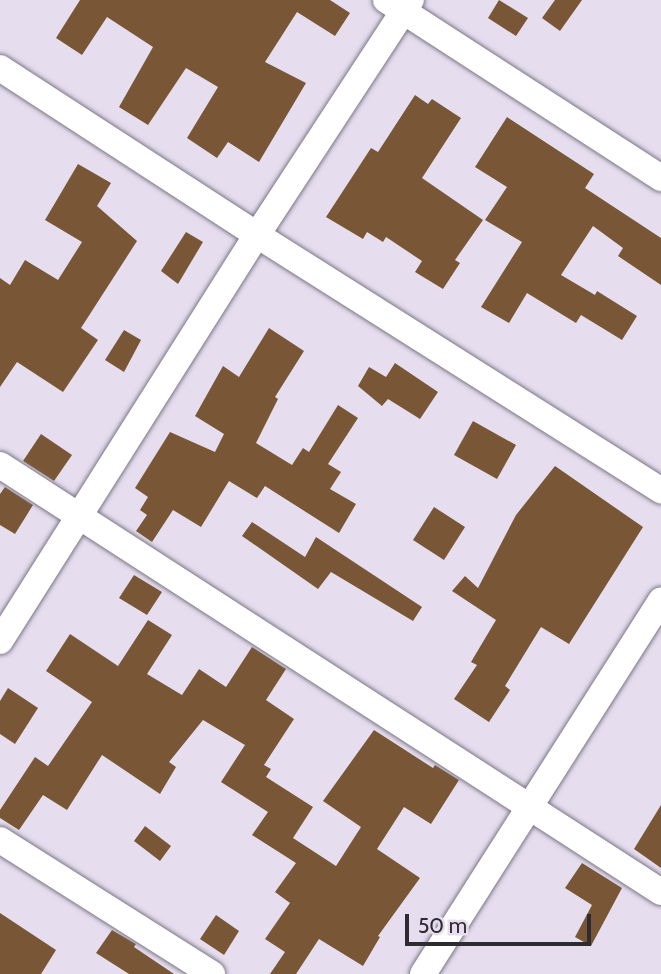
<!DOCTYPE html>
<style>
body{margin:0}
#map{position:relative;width:661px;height:974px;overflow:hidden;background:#e6deef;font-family:Cabin,sans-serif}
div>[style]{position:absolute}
.building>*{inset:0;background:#795736}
.roads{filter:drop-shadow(0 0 2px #7c7684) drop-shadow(0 0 2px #7c7684)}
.minor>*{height:26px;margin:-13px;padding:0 13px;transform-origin:13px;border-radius:13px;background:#fff}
span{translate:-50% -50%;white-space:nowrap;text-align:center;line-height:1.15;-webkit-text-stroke:7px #e6deef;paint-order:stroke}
.scale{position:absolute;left:405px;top:914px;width:186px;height:32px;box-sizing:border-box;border:4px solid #2e2b31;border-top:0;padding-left:9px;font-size:21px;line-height:24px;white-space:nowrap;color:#2e2b31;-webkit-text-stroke:5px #e6deef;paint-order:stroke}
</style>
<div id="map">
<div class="building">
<div style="clip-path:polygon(80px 0,330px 0,350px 13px,335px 36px,297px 12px,265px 62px,306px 83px,259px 162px,228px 142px,217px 158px,187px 138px,218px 87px,186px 68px,148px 125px,119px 107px,153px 47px,107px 17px,82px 55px,56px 38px)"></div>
<div style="clip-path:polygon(499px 0,528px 18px,516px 36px,488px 18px)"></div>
<div style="clip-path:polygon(555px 0,582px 0,560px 31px,542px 18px)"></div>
<div style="clip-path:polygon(415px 95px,428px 104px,432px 99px,461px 118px,422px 178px,483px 220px,455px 260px,460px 263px,443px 289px,415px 272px,422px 261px,386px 237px,383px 242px,367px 232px,363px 239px,326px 217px,371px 148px,378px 152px)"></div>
<div style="clip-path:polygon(507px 117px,594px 174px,585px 188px,661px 238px,661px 285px,618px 256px,623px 248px,593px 226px,561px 275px,595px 295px,597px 291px,637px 316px,622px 340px,581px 315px,576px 323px,527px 293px,509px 323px,481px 307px,522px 242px,485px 220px,507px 187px,475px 167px)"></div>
<div style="clip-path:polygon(78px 164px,111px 183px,97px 206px,137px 241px,81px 328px,98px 340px,63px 392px,17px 362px,0 387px,0 278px,10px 285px,25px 260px,58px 280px,82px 242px,45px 220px)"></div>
<div style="clip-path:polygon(186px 232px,203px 242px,178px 284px,161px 271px)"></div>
<div style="clip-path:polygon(269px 328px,304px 351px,275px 397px,278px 399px,256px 443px,292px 465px,303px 448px,309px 452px,338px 405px,358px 418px,328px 464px,341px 472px,330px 489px,356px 504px,339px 533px,265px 486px,257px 498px,229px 481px,201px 527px,173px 510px,152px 542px,136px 531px,147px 515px,140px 510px,148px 497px,135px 488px,170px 432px,215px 452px,224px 434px,195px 416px,223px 366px,239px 377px)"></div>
<div style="clip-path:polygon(124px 330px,141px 340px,124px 372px,105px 360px)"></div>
<div style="clip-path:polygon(395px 363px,438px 392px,420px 419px,388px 399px,382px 406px,358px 386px,369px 367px,386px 377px)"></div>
<div style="clip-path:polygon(473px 421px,516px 445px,497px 479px,454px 455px)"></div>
<div style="clip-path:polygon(41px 434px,72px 455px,54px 481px,23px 461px)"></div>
<div style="clip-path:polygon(555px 466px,643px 527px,569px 644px,541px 627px,505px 686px,510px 690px,489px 722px,454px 699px,477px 665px,471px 662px,496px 620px,452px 591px,465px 576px,478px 588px,516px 515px)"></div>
<div style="clip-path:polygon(5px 487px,33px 505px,15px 534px,0 525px,0 494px)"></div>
<div style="clip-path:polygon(434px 507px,465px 527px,444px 560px,413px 540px)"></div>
<div style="clip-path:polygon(252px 522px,305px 557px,316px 537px,422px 607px,413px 621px,331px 572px,318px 589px,242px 536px)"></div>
<div style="clip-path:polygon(134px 575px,162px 592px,147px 615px,119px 598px)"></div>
<div style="clip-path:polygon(148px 620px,172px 635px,147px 674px,182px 695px,199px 669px,226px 687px,252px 647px,286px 669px,266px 700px,294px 719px,264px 765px,271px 769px,266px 777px,313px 807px,293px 838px,336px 866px,361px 827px,323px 801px,374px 730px,433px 768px,435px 765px,459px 780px,431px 824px,404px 807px,377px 849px,420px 878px,378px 936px,380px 937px,363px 966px,319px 939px,296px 974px,270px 974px,285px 952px,265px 939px,290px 903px,275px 892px,296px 863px,252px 835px,268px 812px,221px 782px,245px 745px,203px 720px,169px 762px,176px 767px,160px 794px,102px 755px,67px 810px,43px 795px,19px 830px,0 818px,0 810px,35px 757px,48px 766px,92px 702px,46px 671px,70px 634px,118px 666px)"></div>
<div style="clip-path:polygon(8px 688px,38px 708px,15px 744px,0 734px,0 701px)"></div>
<div style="clip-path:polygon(661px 805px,661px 868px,634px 849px)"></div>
<div style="clip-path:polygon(145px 826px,171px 846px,160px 861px,134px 841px)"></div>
<div style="clip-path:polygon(582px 863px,622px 888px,591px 946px,575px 937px,592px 905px,565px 888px)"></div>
<div style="clip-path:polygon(0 913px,56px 950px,41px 974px,0 974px)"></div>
<div style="clip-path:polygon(216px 915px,239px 931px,224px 955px,200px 939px)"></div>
<div style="clip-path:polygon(112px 930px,136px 944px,134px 947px,174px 974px,129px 974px,96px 953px)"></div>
</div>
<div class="roads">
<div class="minor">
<div style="left:386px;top:0;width:328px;rotate:32.9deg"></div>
<div style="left:0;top:68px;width:306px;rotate:33deg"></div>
<div style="left:257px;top:235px;width:478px;rotate:32.3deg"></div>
<div style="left:0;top:465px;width:787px;rotate:32.86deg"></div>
<div style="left:0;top:641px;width:481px;rotate:-57.7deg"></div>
<div style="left:257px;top:235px;width:281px;rotate:-56.8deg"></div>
<div style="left:0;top:840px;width:251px;rotate:32.3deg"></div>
<div style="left:423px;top:974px;width:443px;rotate:-57.5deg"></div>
</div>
</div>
<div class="scale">50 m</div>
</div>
